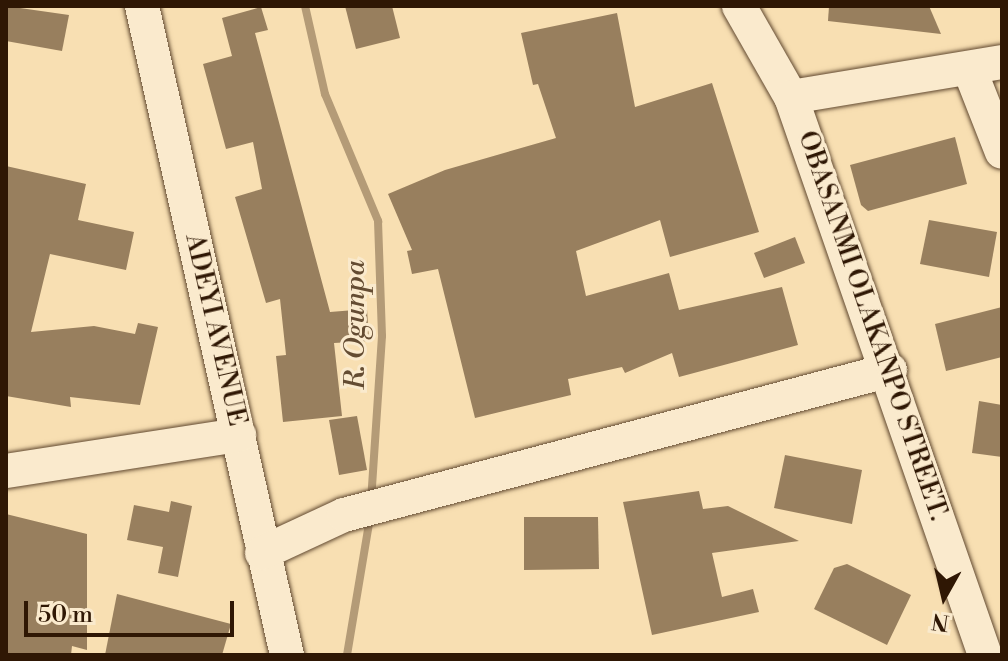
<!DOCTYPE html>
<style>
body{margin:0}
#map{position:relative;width:1008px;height:661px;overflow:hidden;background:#f8dfb2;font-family:"Libre Bodoni",serif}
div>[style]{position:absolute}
.stream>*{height:8px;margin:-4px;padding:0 4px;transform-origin:4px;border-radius:4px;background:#b49b77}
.building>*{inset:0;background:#987f5e}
.roads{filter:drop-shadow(0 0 2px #614930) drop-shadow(0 0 2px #614930)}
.minor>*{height:34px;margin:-17px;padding:0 17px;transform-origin:17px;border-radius:17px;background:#faeacd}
span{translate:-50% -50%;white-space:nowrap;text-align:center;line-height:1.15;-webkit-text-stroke:6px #faeacd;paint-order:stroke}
.street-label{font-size:26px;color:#2f1704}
.water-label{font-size:28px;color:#644c32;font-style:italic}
.frame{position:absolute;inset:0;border:8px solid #2f1704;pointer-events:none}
.north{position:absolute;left:904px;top:557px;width:80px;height:80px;-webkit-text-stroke:6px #faeacd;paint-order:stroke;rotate:188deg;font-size:22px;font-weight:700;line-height:32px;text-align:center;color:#2f1704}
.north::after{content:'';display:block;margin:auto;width:28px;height:36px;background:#2f1704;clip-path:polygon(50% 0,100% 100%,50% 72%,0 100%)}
.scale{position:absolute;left:24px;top:601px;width:210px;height:36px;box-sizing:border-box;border:4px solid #2f1704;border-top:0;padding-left:10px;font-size:24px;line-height:28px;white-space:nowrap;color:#2f1704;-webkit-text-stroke:6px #faeacd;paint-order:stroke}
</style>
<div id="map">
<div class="stream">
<div style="left:305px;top:6px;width:90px;rotate:77.2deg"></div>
<div style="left:325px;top:94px;width:138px;rotate:67.3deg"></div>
<div style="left:378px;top:221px;width:115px;rotate:88deg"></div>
<div style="left:382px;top:336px;width:164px;rotate:93.8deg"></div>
<div style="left:347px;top:655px;width:139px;rotate:-80.5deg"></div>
</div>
<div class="building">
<div style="clip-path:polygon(6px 6px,69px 15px,62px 51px,6px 41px)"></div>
<div style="clip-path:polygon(345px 6px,392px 6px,400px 38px,356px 49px)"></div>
<div style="clip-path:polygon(829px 6px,929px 6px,941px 34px,828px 21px)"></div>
<div style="clip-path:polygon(261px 7px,268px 30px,255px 33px,330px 312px,367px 309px,369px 341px,334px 343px,342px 416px,283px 422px,276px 356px,286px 355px,280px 299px,266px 303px,235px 197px,262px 189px,253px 142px,226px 149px,203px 64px,232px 56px,222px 18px)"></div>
<div style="clip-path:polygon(617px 13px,635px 107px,712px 83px,759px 232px,670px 257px,660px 220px,576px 251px,586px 296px,669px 273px,679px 310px,782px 287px,798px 345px,679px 377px,672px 353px,625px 373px,622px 367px,568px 379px,571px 395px,475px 418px,438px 269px,412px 274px,407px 251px,412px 250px,388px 194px,445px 170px,556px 138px,538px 84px,533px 85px,521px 33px)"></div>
<div style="clip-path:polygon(955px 137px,967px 184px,868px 211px,861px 205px,850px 165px)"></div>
<div style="clip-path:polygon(6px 166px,86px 184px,78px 220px,134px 232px,126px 270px,50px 254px,31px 332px,94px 326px,135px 334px,138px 323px,158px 327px,140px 405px,70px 397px,71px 407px,6px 396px)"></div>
<div style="clip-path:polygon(929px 220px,997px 232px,989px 277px,920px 264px)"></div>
<div style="clip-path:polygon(795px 237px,805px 263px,764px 278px,754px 253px)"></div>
<div style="clip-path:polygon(1002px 307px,1002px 357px,946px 371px,935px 324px)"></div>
<div style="clip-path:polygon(979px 401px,1002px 405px,1002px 457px,972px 453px)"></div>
<div style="clip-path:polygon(357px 416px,367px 470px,339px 475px,329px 420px)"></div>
<div style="clip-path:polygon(785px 455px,862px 470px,852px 524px,774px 508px)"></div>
<div style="clip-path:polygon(699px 491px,703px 509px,728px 506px,799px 541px,712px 553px,722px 597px,753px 589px,759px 612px,652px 635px,623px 502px)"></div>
<div style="clip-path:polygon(171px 501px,192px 506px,178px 577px,158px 573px,163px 547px,127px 540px,134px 505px,169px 512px)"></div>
<div style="clip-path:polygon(6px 514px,87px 534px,87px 650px,72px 646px,71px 655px,6px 655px)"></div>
<div style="clip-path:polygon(524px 517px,598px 517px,599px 569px,524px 570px)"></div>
<div style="clip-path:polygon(847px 564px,911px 595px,887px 645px,814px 609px,834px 568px)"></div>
<div style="clip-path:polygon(117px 594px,231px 624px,222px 655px,105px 655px)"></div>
</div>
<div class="roads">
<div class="minor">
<div style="left:142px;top:6px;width:665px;rotate:77.41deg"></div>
<div style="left:739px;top:6px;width:105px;rotate:60.3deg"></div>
<div style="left:791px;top:97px;width:591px;rotate:70.83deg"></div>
<div style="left:969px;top:68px;width:90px;rotate:68.6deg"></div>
<div style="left:791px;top:97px;width:214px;rotate:-9.4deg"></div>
<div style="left:6px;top:471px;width:236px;rotate:-8.8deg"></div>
<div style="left:262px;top:553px;width:90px;rotate:-24.9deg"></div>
<div style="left:344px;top:515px;width:565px;rotate:-14.87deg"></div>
</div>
</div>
<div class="street-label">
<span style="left:872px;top:326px;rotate:71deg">OBASANMI OLAKANPO STREET.</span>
<span style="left:215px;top:330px;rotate:77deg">ADEYI AVENUE</span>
</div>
<div class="water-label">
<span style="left:356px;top:325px;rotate:-90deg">R. Ogunpa</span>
</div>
<div class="frame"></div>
<div class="north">N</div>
<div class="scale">50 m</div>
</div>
